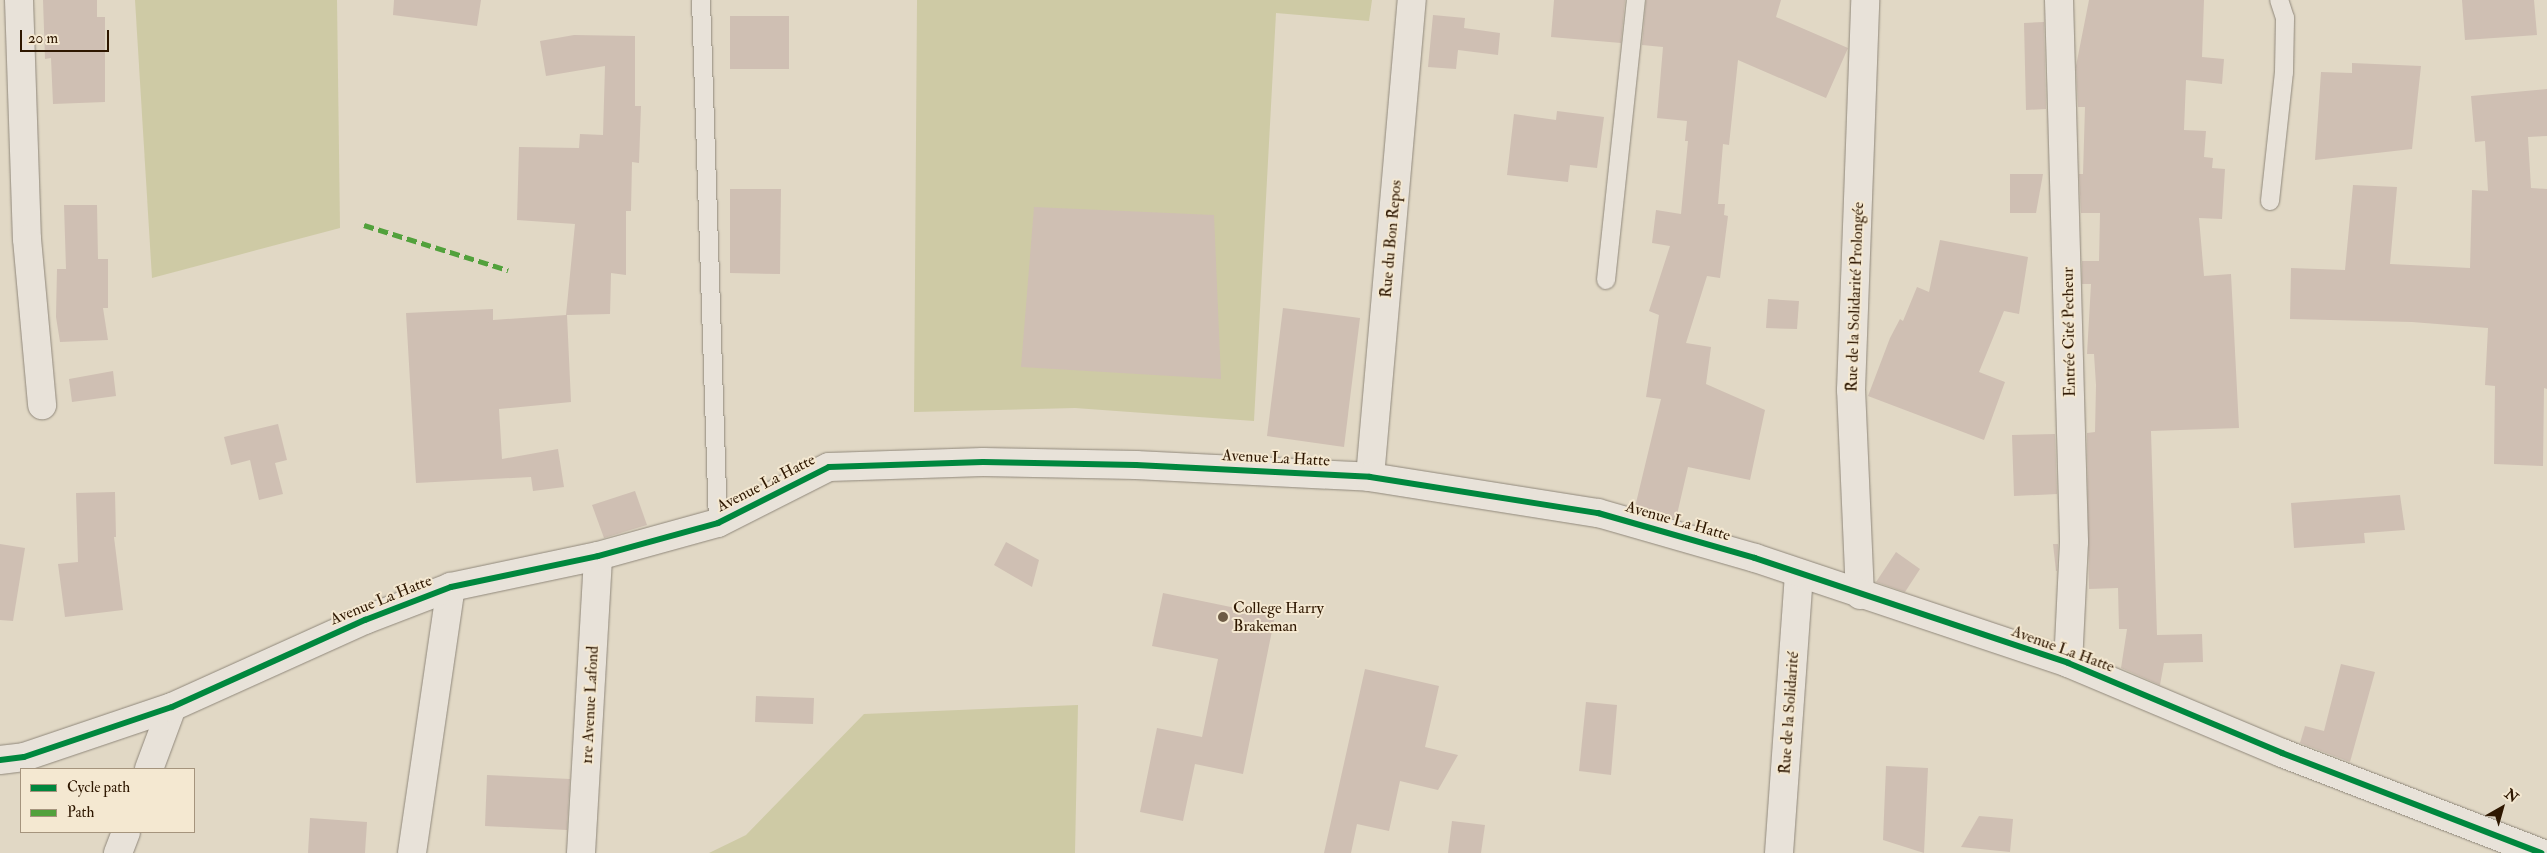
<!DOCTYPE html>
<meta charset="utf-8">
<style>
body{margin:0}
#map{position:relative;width:2547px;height:853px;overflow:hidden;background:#e1d8c5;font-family:"IM FELL Double Pica",serif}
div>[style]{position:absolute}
.green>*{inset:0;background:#cecaa5}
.building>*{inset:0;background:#cfbfb3}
.roads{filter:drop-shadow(0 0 1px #90887b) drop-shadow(0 0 1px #90887b)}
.service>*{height:18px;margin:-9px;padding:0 9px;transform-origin:9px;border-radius:9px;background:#e8e2d9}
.minor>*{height:28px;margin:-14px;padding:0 14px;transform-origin:14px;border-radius:14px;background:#e8e2d9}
.tertiary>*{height:28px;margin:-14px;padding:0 14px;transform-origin:14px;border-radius:14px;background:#e8e2d9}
.quiet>*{height:5px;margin-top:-2.5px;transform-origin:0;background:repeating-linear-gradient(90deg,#52a13c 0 10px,transparent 0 15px)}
.cycleway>*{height:6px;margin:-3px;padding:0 3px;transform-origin:3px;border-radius:3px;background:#00873e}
.dots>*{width:14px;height:14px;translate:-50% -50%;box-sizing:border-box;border:2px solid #f4e8d1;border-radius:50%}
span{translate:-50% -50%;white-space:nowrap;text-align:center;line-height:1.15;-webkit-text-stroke:4px #f4e8d1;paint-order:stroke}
.street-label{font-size:16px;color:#2e1700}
.poi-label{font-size:16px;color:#2e1700}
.left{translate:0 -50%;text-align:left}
.legend{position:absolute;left:20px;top:768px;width:175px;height:65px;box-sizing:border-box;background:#f4e8d1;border:1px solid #a5947d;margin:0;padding:6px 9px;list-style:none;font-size:15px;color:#2e1700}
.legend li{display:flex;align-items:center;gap:10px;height:25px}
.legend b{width:25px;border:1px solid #a5947d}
.north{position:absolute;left:2477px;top:783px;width:50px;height:50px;-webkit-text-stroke:4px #f4e8d1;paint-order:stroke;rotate:38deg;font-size:14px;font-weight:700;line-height:20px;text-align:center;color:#2e1700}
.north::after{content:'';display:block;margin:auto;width:18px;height:22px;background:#2e1700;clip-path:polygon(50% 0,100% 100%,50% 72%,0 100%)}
.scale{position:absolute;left:20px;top:30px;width:89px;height:22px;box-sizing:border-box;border:2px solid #2e1700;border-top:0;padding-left:6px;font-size:15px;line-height:18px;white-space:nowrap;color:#2e1700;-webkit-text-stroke:4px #f4e8d1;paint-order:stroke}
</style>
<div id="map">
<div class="green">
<div style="clip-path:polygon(135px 0,337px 0,340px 228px,152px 278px)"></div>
<div style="clip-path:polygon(917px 0,1372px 0,1369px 21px,1276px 13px,1254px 421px,1075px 408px,914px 412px)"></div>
<div style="clip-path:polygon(1078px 705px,1075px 853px,709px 853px,746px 835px,864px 714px)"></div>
</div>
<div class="building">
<div style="clip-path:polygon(43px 0,97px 0,97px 17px,105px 17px,105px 102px,53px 104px,51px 58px,45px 59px)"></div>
<div style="clip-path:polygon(394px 0,481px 0,477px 26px,393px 15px)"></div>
<div style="clip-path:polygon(1554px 0,1625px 0,1621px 43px,1551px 37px)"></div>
<div style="clip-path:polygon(1646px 0,1781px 0,1776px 17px,1848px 48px,1826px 98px,1738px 60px,1729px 145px,1723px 144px,1718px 204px,1725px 204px,1724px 215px,1728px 216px,1720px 278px,1707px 276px,1686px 343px,1711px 347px,1706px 384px,1765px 410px,1750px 480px,1688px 467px,1676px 519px,1635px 507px,1661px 399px,1646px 397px,1659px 315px,1649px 311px,1670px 246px,1652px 243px,1656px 210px,1681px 214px,1688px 141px,1685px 141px,1687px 121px,1657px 118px,1663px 47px,1642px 45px)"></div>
<div style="clip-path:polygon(2089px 0,2204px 0,2202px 57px,2224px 59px,2222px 84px,2186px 80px,2184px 130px,2206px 131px,2204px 157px,2213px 158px,2212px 168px,2225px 169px,2222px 219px,2199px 218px,2204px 276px,2231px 274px,2239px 428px,2151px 431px,2157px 635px,2202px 634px,2203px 662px,2164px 663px,2160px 685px,2121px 668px,2127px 629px,2119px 629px,2118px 588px,2089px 589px,2087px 433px,2095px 432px,2096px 385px,2094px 354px,2087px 354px,2091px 284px,2082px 284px,2082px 261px,2099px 261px,2100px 213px,2081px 213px,2079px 174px,2083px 174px,2085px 107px,2078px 107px,2076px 66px)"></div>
<div style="clip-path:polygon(2462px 0,2534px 0,2537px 35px,2465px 40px)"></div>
<div style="clip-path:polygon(1433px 15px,1465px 18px,1464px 28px,1500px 33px,1498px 55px,1458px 50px,1456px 69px,1428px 67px)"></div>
<div style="clip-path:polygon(730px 16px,789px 16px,789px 69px,730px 69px)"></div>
<div style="clip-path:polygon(2044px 22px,2046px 109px,2026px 110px,2024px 23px)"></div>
<div style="clip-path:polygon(574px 35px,635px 36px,635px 106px,641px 106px,639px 163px,632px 162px,631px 211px,626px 211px,626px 275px,611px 273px,610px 314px,567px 315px,571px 402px,499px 409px,502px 459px,558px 449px,564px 487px,533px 491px,531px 477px,416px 483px,406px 313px,493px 309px,493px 320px,566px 315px,575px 224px,517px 220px,519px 147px,579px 148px,580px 134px,603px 135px,605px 66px,546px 76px,540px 41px)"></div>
<div style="clip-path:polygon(2352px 63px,2421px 66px,2412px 149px,2315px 160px,2321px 72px,2352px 73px)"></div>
<div style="clip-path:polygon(2547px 89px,2547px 136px,2528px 137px,2531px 188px,2547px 189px,2547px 389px,2544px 388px,2543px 466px,2494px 464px,2495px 386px,2485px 385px,2488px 328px,2412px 322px,2290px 319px,2291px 268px,2345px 270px,2353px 185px,2397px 187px,2390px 264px,2470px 268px,2472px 190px,2488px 191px,2485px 141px,2475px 142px,2471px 96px)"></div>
<div style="clip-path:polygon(1557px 111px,1604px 117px,1597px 168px,1570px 165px,1568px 182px,1507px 175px,1514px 114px,1556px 120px)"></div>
<div style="clip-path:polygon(2010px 174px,2043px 174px,2036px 213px,2010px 213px)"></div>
<div style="clip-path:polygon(730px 189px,781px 189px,780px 274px,730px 273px)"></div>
<div style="clip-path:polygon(64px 205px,97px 205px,98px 259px,108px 259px,108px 308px,103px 308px,108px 340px,60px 342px,56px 317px,57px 269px,66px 269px)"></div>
<div style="clip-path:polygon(1034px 207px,1214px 215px,1221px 379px,1021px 367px)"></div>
<div style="clip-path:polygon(1940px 240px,2028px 257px,2019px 314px,2004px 311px,1979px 372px,2005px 382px,1984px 440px,1868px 396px,1890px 338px,1900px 319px,1903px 321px,1917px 287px,1929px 292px)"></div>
<div style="clip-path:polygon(1768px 299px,1799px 301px,1797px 329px,1766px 328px)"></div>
<div style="clip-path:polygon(1283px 308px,1360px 318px,1344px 447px,1267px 436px)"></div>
<div style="clip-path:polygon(113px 371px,116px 396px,72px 402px,69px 379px)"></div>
<div style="clip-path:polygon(278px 424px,287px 460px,275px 463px,283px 494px,259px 500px,250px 460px,231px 465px,224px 437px)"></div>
<div style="clip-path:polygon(2055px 434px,2057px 494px,2014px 496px,2012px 435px)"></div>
<div style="clip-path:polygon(635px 491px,647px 525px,604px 538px,592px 505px)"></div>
<div style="clip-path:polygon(115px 492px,116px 537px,114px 537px,123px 610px,65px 617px,58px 564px,78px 562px,76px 493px)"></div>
<div style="clip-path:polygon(2400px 495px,2405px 530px,2364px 533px,2365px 543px,2294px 548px,2291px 503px)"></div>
<div style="clip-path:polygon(1006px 542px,1039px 560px,1032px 587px,994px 565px)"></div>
<div style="clip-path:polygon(0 544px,25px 548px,13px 621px,0 620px)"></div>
<div style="clip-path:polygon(2053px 544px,2058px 544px,2057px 571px,2056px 571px)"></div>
<div style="clip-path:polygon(1896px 552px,1920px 569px,1905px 592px,1876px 582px)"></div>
<div style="clip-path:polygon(1163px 593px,1275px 616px,1243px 774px,1195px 764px,1183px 821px,1140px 812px,1157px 728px,1202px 737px,1218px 659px,1152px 646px)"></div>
<div style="clip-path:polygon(2341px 664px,2375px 672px,2350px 762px,2300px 743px,2305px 726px,2324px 731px)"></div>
<div style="clip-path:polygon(1365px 669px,1439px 686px,1425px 747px,1458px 755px,1438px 790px,1400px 781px,1389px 831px,1357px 824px,1351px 853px,1324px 853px)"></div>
<div style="clip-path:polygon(756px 696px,814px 698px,813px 724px,755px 722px)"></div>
<div style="clip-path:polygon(1586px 702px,1617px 705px,1611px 775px,1579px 771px)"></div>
<div style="clip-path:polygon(1886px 766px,1928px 768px,1924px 853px,1883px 840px)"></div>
<div style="clip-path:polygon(487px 775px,570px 779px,567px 830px,485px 826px)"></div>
<div style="clip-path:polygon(1979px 816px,2013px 819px,2010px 852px,1961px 847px)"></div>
<div style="clip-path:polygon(310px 818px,367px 822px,365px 853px,308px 853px)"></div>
<div style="clip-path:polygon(1452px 821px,1485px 825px,1481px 853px,1448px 853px)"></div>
</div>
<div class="roads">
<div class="service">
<div style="left:701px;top:0;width:523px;rotate:88.14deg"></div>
<div style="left:2270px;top:201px;width:130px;rotate:-83.8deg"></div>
<div style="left:2284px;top:72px;width:54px;rotate:-88.9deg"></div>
<div style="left:2285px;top:18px;width:19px;rotate:-108deg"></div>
<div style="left:1606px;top:280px;width:282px;rotate:-83.9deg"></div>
</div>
<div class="minor">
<div style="left:19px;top:0;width:239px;rotate:88.1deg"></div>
<div style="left:27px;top:239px;width:167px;rotate:84.8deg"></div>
<div style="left:2059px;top:0;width:542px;rotate:88.41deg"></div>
<div style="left:2074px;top:542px;width:121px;rotate:92.8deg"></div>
<div style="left:1370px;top:477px;width:479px;rotate:-85deg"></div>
<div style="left:1860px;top:595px;width:205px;rotate:-92.5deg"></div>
<div style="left:1851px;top:390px;width:390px;rotate:-87.9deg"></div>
<div style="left:149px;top:769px;width:66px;rotate:-69.6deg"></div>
<div style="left:118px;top:853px;width:22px;rotate:-69deg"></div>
<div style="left:412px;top:853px;width:269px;rotate:-81.7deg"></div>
<div style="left:581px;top:853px;width:297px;rotate:-86.7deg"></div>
<div style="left:1779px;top:853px;width:280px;rotate:-85.9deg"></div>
</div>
<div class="tertiary">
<div style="left:0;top:760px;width:24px;rotate:-7deg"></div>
<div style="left:24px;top:757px;width:156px;rotate:-18.7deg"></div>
<div style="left:172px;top:707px;width:212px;rotate:-24.3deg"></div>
<div style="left:365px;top:620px;width:92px;rotate:-21deg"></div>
<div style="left:451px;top:587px;width:150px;rotate:-11.9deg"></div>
<div style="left:598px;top:556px;width:124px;rotate:-15.4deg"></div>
<div style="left:718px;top:523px;width:124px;rotate:-26.8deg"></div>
<div style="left:829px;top:467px;width:154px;rotate:-1.9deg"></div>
<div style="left:983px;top:462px;width:153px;rotate:1.1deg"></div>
<div style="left:1136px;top:465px;width:234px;rotate:2.9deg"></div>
<div style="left:1370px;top:477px;width:231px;rotate:9deg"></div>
<div style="left:1598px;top:513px;width:163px;rotate:16deg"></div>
<div style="left:1755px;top:558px;width:330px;rotate:18.5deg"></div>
<div style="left:2068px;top:663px;width:232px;rotate:22.8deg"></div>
<div style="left:2282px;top:753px;width:278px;rotate:21.1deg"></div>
</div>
</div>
<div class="quiet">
<div style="left:364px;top:225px;width:151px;rotate:17.4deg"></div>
</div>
<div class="cycleway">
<div style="left:0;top:760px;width:24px;rotate:-7deg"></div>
<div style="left:24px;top:757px;width:156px;rotate:-18.7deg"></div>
<div style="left:172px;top:707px;width:212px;rotate:-24.3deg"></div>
<div style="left:365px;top:620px;width:92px;rotate:-21deg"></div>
<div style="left:451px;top:587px;width:150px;rotate:-11.9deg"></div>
<div style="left:598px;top:556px;width:124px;rotate:-15.4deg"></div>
<div style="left:718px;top:523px;width:124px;rotate:-26.8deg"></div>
<div style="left:829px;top:467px;width:154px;rotate:-1.9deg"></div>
<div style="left:983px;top:462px;width:153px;rotate:1.1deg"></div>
<div style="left:1136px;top:465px;width:234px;rotate:2.9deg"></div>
<div style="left:1370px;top:477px;width:231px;rotate:9deg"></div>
<div style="left:1598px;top:513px;width:163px;rotate:16deg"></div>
<div style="left:1755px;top:558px;width:330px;rotate:18.5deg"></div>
<div style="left:2068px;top:663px;width:232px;rotate:22.8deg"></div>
<div style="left:2282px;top:753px;width:278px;rotate:21.1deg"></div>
</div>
<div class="dots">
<div style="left:1223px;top:617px;background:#6d5b45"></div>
</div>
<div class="street-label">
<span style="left:1391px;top:239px;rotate:-85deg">Rue du Bon Repos</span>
<span style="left:1855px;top:297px;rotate:-88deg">Rue de la Solidarité Prolongée</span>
<span style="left:2069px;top:332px;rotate:-91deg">Entrée Cité Pecheur</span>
<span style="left:1276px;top:458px;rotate:3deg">Avenue La Hatte</span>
<span style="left:766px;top:483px;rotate:-27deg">Avenue La Hatte</span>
<span style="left:1678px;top:521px;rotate:16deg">Avenue La Hatte</span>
<span style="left:381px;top:600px;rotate:-22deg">Avenue La Hatte</span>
<span style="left:2063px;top:649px;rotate:20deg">Avenue La Hatte</span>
<span style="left:590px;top:705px;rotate:-87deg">1re Avenue Lafond</span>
<span style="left:1789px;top:713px;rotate:-86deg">Rue de la Solidarité</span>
</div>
<div class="poi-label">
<span class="left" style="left:1233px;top:617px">College Harry<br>Brakeman</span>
</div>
<ul class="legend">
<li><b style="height:6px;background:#00873e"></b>Cycle path</li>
<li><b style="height:6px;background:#52a13c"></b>Path</li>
</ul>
<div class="north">N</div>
<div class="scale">20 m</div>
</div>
